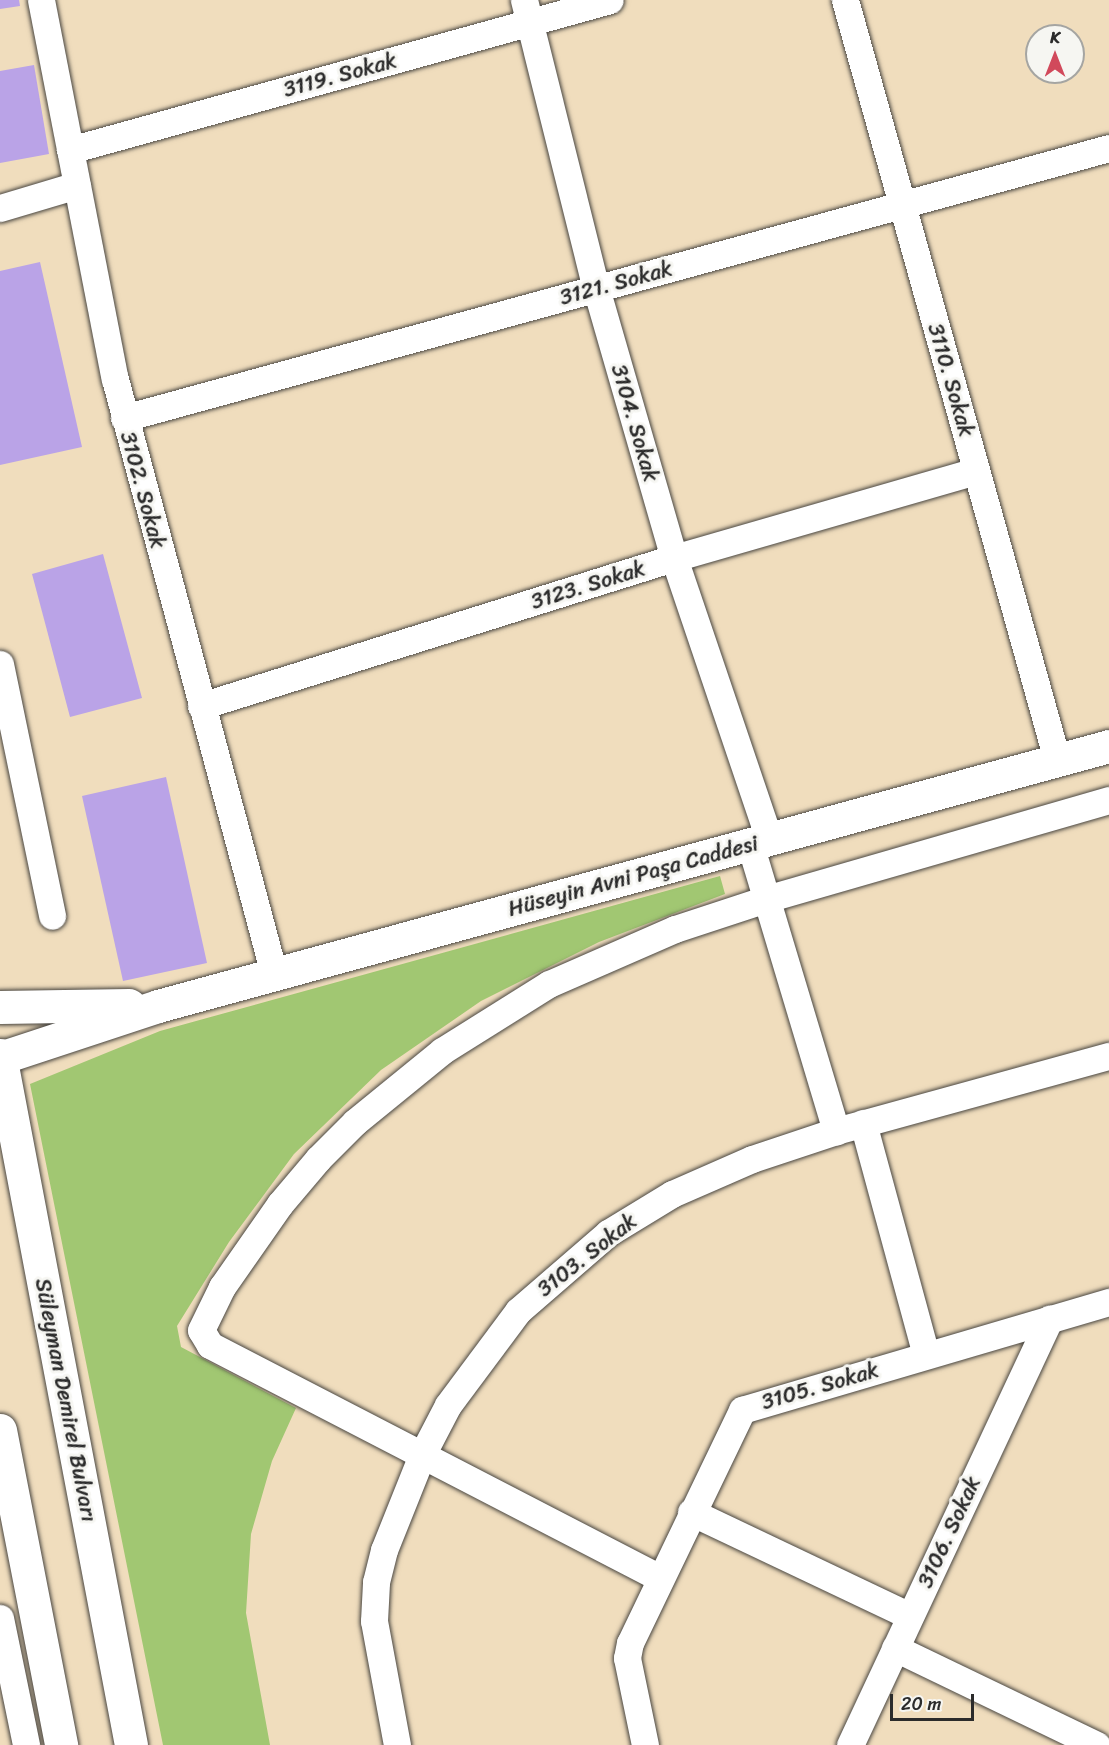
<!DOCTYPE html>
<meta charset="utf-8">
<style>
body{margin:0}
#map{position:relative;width:1109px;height:1745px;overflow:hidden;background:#f0ddbd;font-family:Sriracha,sans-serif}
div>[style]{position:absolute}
.green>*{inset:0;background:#a1c772}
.building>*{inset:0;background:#baa3e7}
.roads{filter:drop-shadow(0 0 2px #494641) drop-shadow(0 0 2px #494641)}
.minor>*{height:27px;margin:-13.5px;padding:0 13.5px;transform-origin:13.5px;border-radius:13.5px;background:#fff}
.major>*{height:33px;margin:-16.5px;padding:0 16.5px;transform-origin:16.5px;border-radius:16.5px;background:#fff}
span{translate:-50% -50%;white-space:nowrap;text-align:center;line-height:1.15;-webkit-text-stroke:6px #f6f6f2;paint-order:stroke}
.street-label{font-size:22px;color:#2b2b2b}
.north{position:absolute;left:1025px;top:24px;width:60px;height:60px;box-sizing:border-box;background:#f6f6f2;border:2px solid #a5a5a2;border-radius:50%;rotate:0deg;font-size:16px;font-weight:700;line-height:24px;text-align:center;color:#2b2b2b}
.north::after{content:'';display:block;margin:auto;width:21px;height:27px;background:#d1495b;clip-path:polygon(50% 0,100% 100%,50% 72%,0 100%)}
.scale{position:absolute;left:890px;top:1694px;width:84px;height:27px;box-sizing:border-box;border:3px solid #2b2b2b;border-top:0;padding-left:8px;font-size:18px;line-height:21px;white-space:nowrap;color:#2b2b2b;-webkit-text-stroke:4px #f6f6f2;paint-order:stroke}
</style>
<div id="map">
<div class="green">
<div style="clip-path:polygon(720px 876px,725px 894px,599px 942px,481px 1001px,381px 1070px,294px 1154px,229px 1242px,177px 1326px,181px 1347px,296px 1408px,272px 1461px,251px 1534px,246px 1613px,270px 1745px,163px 1745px,30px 1084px,160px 1031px)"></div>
</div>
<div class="building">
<div style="clip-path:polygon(0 0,19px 0,20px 6px,0 9px)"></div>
<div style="clip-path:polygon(34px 65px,49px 154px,0 163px,0 71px)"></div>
<div style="clip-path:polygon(40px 262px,82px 447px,0 465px,0 271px)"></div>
<div style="clip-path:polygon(103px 554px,142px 698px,70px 717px,32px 574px)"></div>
<div style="clip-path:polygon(166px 777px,207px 963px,123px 981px,82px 796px)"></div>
</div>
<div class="roads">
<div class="minor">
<div style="left:41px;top:0;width:386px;rotate:79deg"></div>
<div style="left:115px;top:379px;width:616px;rotate:75.04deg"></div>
<div style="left:524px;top:0;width:297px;rotate:76deg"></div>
<div style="left:596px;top:288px;width:281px;rotate:73.9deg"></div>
<div style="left:674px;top:558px;width:297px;rotate:71.3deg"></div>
<div style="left:845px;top:0;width:789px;rotate:74.41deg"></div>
<div style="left:70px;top:150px;width:560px;rotate:-15.52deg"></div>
<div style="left:0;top:208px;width:80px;rotate:-16.6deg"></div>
<div style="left:124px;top:418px;width:1021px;rotate:-15.33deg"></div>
<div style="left:0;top:664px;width:257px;rotate:78.3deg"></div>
<div style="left:201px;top:706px;width:496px;rotate:-17.4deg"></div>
<div style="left:674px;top:558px;width:314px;rotate:-16.1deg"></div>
<div style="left:750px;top:844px;width:300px;rotate:73.3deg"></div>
<div style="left:863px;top:1123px;width:240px;rotate:74.8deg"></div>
<div style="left:691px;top:1512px;width:242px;rotate:25.4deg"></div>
<div style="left:660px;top:1578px;width:507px;rotate:-152.63deg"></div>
<div style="left:210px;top:1345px;width:17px;rotate:-121deg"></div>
<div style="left:201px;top:1330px;width:48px;rotate:-64deg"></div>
<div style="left:222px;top:1287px;width:101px;rotate:-55.1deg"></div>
<div style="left:280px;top:1204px;width:59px;rotate:-49.8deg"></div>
<div style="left:318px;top:1159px;width:52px;rotate:-45deg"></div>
<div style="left:355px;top:1122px;width:112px;rotate:-39.2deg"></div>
<div style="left:442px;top:1051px;width:126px;rotate:-32.1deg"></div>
<div style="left:549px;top:984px;width:137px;rotate:-23.6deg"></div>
<div style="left:675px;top:929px;width:96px;rotate:-18.2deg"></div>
<div style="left:766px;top:899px;width:357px;rotate:-16.1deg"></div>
<div style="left:0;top:1618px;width:130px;rotate:78.4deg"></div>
<div style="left:895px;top:1648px;width:224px;rotate:25.7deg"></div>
<div style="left:397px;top:1745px;width:126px;rotate:-100.5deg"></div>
<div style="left:374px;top:1621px;width:39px;rotate:-87deg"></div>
<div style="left:376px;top:1582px;width:33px;rotate:-76deg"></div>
<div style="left:384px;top:1550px;width:102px;rotate:-68.2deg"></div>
<div style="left:422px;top:1455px;width:56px;rotate:-62.5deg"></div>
<div style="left:448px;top:1405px;width:117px;rotate:-53.3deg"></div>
<div style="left:518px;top:1311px;width:119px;rotate:-40.9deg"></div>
<div style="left:608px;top:1233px;width:75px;rotate:-31.4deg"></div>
<div style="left:672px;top:1194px;width:87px;rotate:-23.6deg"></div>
<div style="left:752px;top:1159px;width:89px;rotate:-18.4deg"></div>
<div style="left:836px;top:1131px;width:283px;rotate:-15.4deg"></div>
<div style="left:645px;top:1745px;width:89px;rotate:-101.7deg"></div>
<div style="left:627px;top:1658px;width:15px;rotate:-79deg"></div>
<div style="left:630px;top:1643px;width:259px;rotate:-64.3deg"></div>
<div style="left:742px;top:1410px;width:383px;rotate:-16.4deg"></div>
<div style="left:850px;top:1745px;width:471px;rotate:-64.9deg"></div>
</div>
<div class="major">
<div style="left:0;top:1007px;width:129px;rotate:-0.9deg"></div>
<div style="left:0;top:1055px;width:702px;rotate:79.25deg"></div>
<div style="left:0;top:1058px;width:166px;rotate:-18.2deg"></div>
<div style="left:158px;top:1006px;width:986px;rotate:-15.29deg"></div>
<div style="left:0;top:1430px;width:321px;rotate:79deg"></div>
</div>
</div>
<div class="street-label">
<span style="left:340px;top:75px;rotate:-15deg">3119. Sokak</span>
<span style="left:616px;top:283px;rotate:-15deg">3121. Sokak</span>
<span style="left:951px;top:380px;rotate:74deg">3110. Sokak</span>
<span style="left:635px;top:423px;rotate:74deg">3104. Sokak</span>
<span style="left:143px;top:490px;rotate:75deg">3102. Sokak</span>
<span style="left:588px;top:585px;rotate:-17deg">3123. Sokak</span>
<span style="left:633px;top:876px;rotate:-15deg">Hüseyin Avni Paşa Caddesi</span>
<span style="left:587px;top:1255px;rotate:-38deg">3103. Sokak</span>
<span style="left:820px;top:1386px;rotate:-16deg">3105. Sokak</span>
<span style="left:66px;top:1400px;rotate:79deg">Süleyman Demirel Bulvarı</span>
<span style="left:949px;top:1532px;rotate:-65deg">3106. Sokak</span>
</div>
<div class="north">K</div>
<div class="scale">20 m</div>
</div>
